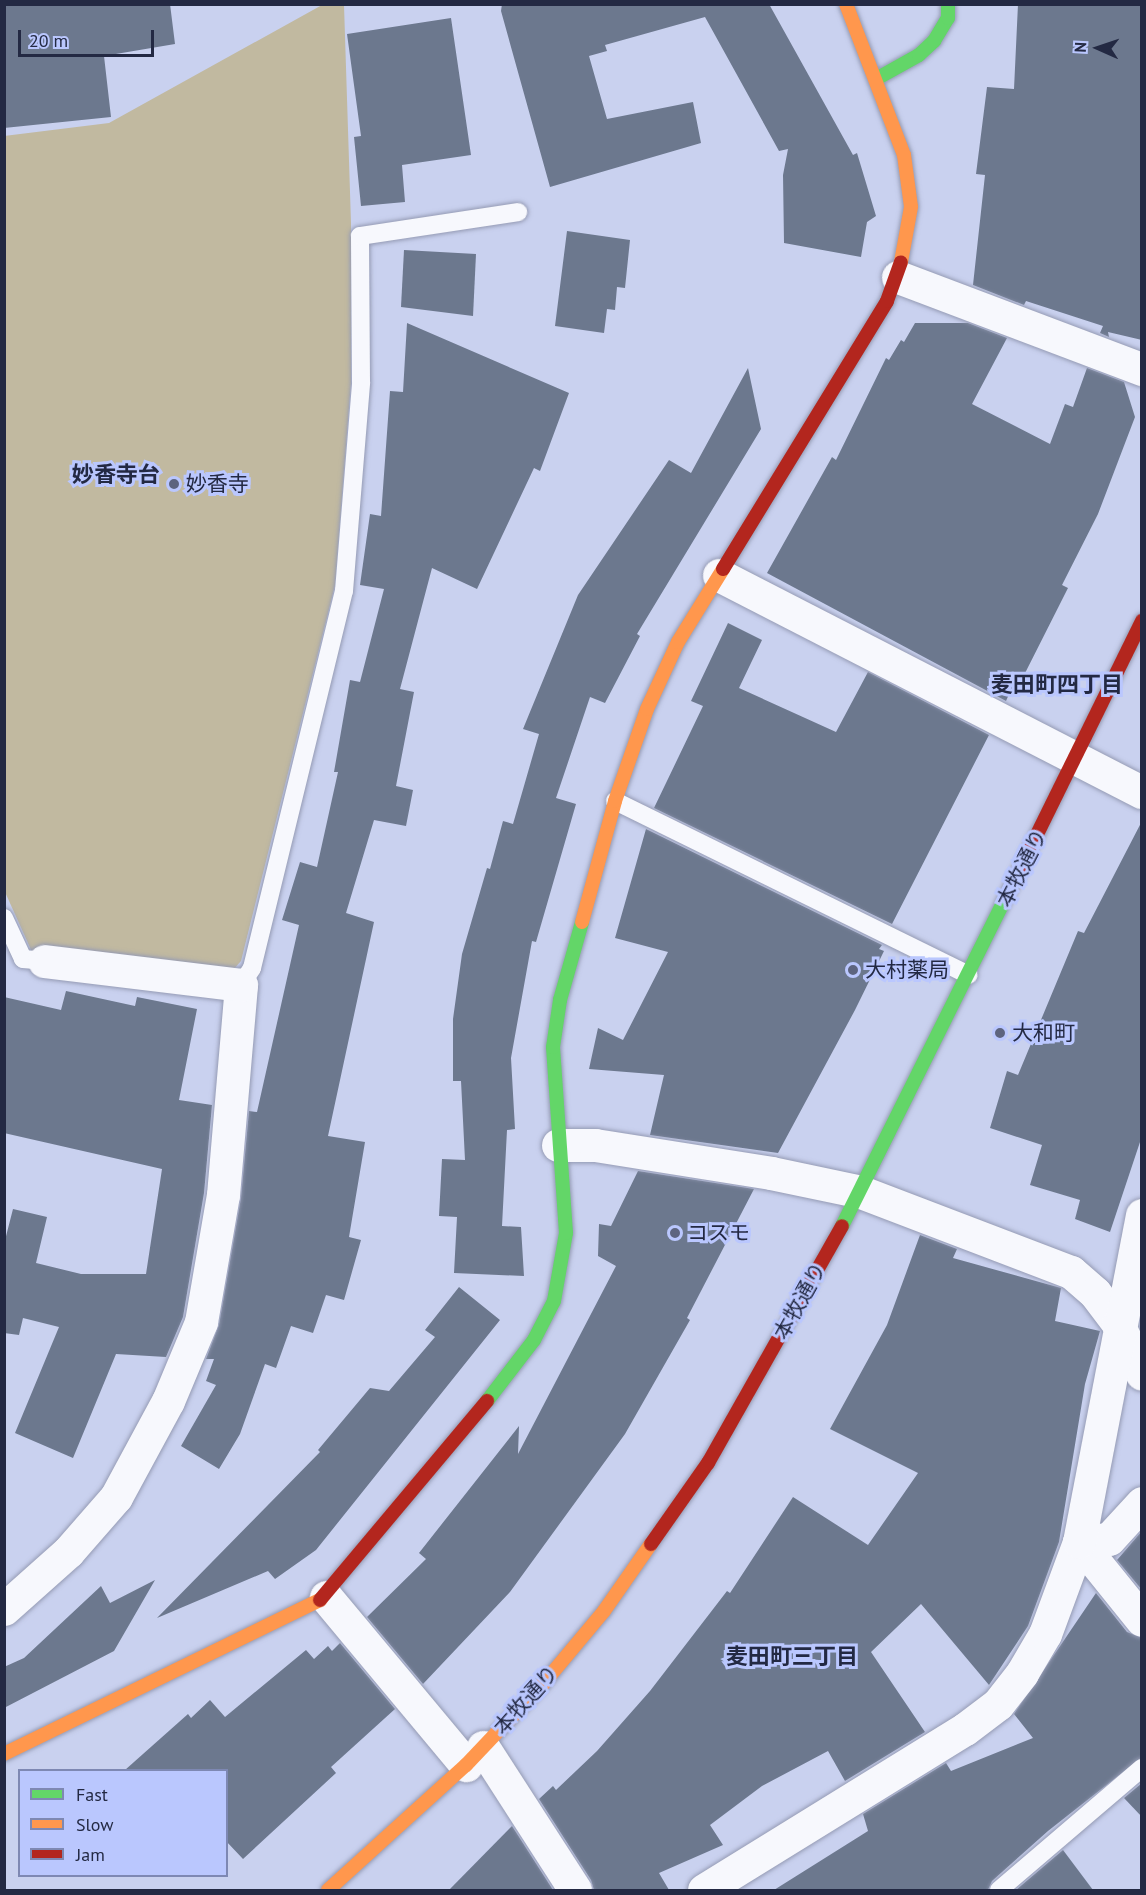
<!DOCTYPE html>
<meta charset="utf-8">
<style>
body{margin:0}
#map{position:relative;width:1146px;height:1895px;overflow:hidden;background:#c9d1ef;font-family:"PT Sans","Noto Sans JP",sans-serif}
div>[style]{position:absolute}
.green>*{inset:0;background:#c1b9a0}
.building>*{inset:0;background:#6c788e}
.roads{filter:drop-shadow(0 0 2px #959bb4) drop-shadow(0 0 2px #959bb4)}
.lane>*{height:18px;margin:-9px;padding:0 9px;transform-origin:9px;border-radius:9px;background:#f7f8fd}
.street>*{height:33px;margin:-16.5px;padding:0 16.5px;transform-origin:16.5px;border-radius:16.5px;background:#f7f8fd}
.fast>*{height:14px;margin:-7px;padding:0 7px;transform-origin:7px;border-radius:7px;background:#63d668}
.slow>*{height:14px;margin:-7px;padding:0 7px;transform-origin:7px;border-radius:7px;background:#ff974d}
.jam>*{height:14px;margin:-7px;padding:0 7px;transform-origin:7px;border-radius:7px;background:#b3261e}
.dots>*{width:16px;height:16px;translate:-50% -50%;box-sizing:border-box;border:3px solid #bac7fe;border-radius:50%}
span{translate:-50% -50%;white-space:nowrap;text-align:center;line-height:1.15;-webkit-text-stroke:6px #bac7fe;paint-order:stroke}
.poi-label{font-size:21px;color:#232943}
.left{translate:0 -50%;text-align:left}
.street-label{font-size:21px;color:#232943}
.neighbourhood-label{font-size:22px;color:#232943;font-weight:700}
.frame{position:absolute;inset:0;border:6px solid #232943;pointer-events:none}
.legend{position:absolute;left:18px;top:1769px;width:210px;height:108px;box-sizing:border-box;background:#bac7fe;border:2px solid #7e88b3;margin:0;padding:8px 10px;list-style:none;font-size:18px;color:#232943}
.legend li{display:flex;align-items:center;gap:12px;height:30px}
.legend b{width:30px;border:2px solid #7e88b3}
.north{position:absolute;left:1068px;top:18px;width:60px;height:60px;-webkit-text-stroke:4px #bac7fe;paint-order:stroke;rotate:273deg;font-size:16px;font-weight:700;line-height:24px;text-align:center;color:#232943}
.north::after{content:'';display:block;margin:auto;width:21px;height:27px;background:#232943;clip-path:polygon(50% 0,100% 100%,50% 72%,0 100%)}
.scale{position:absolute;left:18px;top:30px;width:136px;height:27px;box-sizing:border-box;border:3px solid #232943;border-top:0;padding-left:8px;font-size:18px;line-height:21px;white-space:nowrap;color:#232943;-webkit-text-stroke:4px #bac7fe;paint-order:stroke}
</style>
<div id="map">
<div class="green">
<div style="clip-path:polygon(322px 5px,344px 5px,351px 223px,351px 382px,335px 585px,241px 961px,233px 970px,32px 952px,5px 892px,4px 136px,109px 123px)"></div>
</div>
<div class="building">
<div style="clip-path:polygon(4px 4px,170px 4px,175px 44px,104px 56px,111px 117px,4px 128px)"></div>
<div style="clip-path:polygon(502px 4px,769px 4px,853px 155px,857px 153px,876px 216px,867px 222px,861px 257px,784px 243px,783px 175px,788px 149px,779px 151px,705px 17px,605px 45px,607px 51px,589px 56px,607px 119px,693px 102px,701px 143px,550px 187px,501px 11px)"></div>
<div style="clip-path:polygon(1018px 4px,1142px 4px,1142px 340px,1108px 332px,1109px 337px,1100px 333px,1103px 326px,1026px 301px,1024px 305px,973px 285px,985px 175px,976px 174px,987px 87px,1014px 89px)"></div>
<div style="clip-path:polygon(451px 18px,471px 155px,402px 165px,405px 202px,361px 206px,354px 137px,361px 136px,347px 34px)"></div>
<div style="clip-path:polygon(567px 231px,630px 240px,625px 288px,617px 287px,615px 310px,607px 309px,604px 333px,555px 326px)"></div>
<div style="clip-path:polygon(404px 250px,476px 254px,473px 316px,401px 307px)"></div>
<div style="clip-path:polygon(407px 323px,569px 393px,540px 471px,534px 468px,477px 589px,432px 568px,400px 689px,414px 692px,396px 786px,413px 790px,406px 826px,374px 820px,346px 913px,374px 922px,328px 1136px,365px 1142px,349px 1237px,361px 1240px,344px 1300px,326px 1295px,313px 1333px,291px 1326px,276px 1368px,265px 1364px,240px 1434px,219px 1469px,181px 1446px,216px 1385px,206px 1381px,214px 1359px,206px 1359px,219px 1325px,241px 1198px,249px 1111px,257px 1112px,299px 925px,282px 920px,300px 862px,317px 867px,338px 772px,334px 772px,350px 680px,360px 682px,384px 589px,360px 585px,370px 514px,381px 516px,390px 391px,403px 392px)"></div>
<div style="clip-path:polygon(915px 323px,968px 323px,1007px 338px,972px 404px,1050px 444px,1065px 404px,1073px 407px,1087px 368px,1124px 382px,1135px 417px,1098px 514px,1062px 585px,1068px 588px,1014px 695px,1010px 692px,1006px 701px,767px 573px,832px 457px,836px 460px,886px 358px,889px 360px,901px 340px,904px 342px)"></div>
<div style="clip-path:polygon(748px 368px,761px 429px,637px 634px,640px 636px,605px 703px,590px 697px,556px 798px,576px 804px,536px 942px,532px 941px,511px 1058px,515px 1129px,507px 1130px,502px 1226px,521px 1227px,524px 1276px,454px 1273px,457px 1217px,439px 1216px,442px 1159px,465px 1160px,461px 1081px,453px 1081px,453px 1019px,462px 954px,487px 868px,490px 869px,503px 821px,513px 824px,539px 734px,523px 729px,578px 595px,669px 460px,691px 473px)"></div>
<div style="clip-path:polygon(728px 623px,762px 640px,739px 688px,836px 732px,868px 672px,989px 735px,892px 924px,654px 808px,703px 706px,691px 701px)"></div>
<div style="clip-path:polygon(1142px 821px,1142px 1136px,1110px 1232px,1075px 1219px,1080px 1200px,1030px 1185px,1042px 1145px,990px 1128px,1007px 1071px,1018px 1075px,1078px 931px,1084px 933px)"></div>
<div style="clip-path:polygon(646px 829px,882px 945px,879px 949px,884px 951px,855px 1010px,778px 1153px,650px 1135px,664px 1075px,589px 1069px,598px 1028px,623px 1040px,668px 952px,615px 938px)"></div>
<div style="clip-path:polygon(66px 991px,135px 1006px,137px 997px,197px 1009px,179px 1100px,212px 1105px,204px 1193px,183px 1317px,166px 1357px,116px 1354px,73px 1458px,15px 1433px,59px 1327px,23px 1318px,19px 1335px,4px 1333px,4px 1244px,13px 1209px,47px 1217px,36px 1263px,81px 1274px,146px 1274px,162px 1169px,4px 1133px,4px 997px,61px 1010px)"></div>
<div style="clip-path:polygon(638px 1171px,754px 1189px,687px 1318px,690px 1320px,625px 1434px,510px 1592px,423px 1684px,367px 1617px,426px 1559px,419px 1553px,519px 1426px,518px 1454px,616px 1266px,598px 1256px,599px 1224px,611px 1226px)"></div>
<div style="clip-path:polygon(920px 1235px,957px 1249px,953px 1258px,1061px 1288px,1055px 1321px,1100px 1331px,1085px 1384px,1059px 1542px,1028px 1626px,989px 1685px,921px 1604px,871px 1652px,925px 1732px,845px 1781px,828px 1751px,762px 1786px,710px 1825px,723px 1845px,659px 1873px,669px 1890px,594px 1890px,591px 1880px,539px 1799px,553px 1786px,556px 1790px,597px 1751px,650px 1691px,727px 1591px,730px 1593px,793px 1497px,868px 1545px,918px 1473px,830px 1429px,887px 1325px)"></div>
<div style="clip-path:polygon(459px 1287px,500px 1320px,316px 1550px,275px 1579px,268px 1571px,157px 1618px,320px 1452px,318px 1450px,370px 1388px,389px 1391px,435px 1337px,425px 1330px)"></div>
<div style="clip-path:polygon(1142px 1531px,1142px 1590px,1117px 1560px)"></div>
<div style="clip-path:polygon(155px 1580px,114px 1651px,4px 1708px,4px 1667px,24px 1658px,101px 1586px,110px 1603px)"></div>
<div style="clip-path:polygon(1096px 1593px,1127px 1632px,1142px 1638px,1142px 1757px,1048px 1831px,992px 1881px,988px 1890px,774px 1890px,868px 1831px,863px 1814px,946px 1763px,951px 1771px,1033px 1738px,1014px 1714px)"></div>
<div style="clip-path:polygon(340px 1643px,395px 1709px,331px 1767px,336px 1773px,243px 1859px,226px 1841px,226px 1770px,125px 1770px,188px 1714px,191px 1718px,210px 1700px,225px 1717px,306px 1650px,314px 1659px,328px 1646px,332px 1651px)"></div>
<div style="clip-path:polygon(1142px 1783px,1142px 1817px,1124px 1798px)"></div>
<div style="clip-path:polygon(512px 1826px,553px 1890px,449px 1890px)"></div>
<div style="clip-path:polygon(1063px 1850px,1093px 1890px,1016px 1890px)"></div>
</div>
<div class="roads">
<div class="lane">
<div style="left:615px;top:801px;width:394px;rotate:26.2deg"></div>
<div style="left:4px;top:918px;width:45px;rotate:65.1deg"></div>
<div style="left:23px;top:959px;width:21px;rotate:5deg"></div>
<div style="left:241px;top:985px;width:20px;rotate:-57deg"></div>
<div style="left:252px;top:968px;width:388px;rotate:-76.3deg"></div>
<div style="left:344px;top:591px;width:210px;rotate:-85.3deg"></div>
<div style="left:361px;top:382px;width:146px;rotate:-90.4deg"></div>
<div style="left:360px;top:236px;width:160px;rotate:-8.6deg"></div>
<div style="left:999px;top:1890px;width:188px;rotate:-40.5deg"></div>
</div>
<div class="street">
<div style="left:898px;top:277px;width:261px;rotate:20.7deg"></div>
<div style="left:719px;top:575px;width:475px;rotate:27.2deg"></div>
<div style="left:558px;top:1145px;width:37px"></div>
<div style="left:595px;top:1145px;width:178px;rotate:9deg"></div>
<div style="left:771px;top:1173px;width:92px;rotate:11.9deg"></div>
<div style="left:861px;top:1192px;width:225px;rotate:20.9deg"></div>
<div style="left:1071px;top:1272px;width:32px;rotate:41deg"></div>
<div style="left:1095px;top:1293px;width:39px;rotate:53deg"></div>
<div style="left:1118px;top:1324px;width:55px;rotate:64.4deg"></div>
<div style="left:1079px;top:1542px;width:100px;rotate:51.1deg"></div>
<div style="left:1079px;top:1542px;width:30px;rotate:-6deg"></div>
<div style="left:1109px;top:1539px;width:49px;rotate:-47.5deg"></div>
<div style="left:326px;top:1597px;width:219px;rotate:50.2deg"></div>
<div style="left:4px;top:1609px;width:86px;rotate:-41.7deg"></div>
<div style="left:68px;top:1552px;width:73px;rotate:-48.9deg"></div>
<div style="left:116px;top:1497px;width:109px;rotate:-61.6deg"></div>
<div style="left:168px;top:1401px;width:86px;rotate:-67.3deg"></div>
<div style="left:201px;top:1322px;width:129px;rotate:-80.2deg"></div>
<div style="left:223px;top:1195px;width:211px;rotate:-85.1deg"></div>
<div style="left:241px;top:985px;width:198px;rotate:-173.1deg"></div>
<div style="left:483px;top:1747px;width:170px;rotate:57.2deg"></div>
<div style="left:704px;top:1890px;width:307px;rotate:-31.7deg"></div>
<div style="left:965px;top:1729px;width:41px;rotate:-37.1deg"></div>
<div style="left:998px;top:1704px;width:39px;rotate:-52deg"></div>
<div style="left:1022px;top:1673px;width:45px;rotate:-59.5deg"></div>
<div style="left:1045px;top:1634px;width:98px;rotate:-69.7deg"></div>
<div style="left:1079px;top:1542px;width:333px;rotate:-79.1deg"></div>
</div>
<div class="fast">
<div style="left:876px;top:79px;width:49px;rotate:-29.2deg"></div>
<div style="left:919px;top:55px;width:21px;rotate:-43deg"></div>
<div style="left:934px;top:41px;width:27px;rotate:-59deg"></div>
<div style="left:948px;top:18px;width:14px;rotate:-90deg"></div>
<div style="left:842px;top:1226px;width:397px;rotate:-63.5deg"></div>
<div style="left:487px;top:1401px;width:77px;rotate:-52.4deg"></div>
<div style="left:534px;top:1340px;width:44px;rotate:-62.9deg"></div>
<div style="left:554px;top:1301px;width:69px;rotate:-80deg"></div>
<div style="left:566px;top:1233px;width:186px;rotate:-94deg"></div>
<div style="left:553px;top:1047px;width:48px;rotate:-81.5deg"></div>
<div style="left:560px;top:1000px;width:81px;rotate:-74.2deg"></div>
</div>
<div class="slow">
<div style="left:846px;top:4px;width:162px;rotate:69deg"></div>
<div style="left:904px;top:155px;width:52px;rotate:82.3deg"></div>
<div style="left:911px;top:207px;width:56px;rotate:100.3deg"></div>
<div style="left:582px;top:922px;width:125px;rotate:-74.7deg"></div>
<div style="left:615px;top:801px;width:97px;rotate:-70.8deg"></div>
<div style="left:647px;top:709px;width:74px;rotate:-65.2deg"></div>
<div style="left:678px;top:642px;width:86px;rotate:-58.3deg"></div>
<div style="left:4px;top:1754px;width:352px;rotate:-26deg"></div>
<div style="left:328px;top:1890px;width:186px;rotate:-42.2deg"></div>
<div style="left:466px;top:1765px;width:112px;rotate:-46.5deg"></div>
<div style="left:543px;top:1684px;width:95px;rotate:-50.1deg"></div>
<div style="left:604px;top:1611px;width:82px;rotate:-55deg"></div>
</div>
<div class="jam">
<div style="left:723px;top:569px;width:314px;rotate:-58.5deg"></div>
<div style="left:887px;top:301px;width:41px;rotate:-70.3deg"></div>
<div style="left:1019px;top:871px;width:279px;rotate:-63.8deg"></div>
<div style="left:651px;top:1544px;width:99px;rotate:-54.9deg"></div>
<div style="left:708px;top:1463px;width:272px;rotate:-60.5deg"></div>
<div style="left:320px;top:1600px;width:260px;rotate:-50deg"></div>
</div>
</div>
<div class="dots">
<div style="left:174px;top:484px;background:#5d647f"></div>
<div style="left:853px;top:970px;background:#5d647f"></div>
<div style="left:1000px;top:1033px;background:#5d647f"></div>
<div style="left:675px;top:1233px;background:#5d647f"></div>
</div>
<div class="poi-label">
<span class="left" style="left:186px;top:484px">妙香寺</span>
<span class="left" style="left:865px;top:970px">大村薬局</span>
<span class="left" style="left:1012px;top:1033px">大和町</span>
<span class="left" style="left:687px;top:1233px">コスモ</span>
</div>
<div class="street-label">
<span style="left:1022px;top:868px;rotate:-63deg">本牧通り</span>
<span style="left:800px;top:1301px;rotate:-61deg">本牧通り</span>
<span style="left:526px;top:1700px;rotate:-48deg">本牧通り</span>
</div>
<div class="neighbourhood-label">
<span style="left:116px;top:475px">妙香寺台</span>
<span style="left:1057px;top:685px">麦田町四丁目</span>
<span style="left:792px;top:1657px">麦田町三丁目</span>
</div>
<div class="frame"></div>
<ul class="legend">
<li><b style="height:8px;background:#63d668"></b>Fast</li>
<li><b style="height:8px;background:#ff974d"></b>Slow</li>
<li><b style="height:8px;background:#b3261e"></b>Jam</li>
</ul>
<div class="north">N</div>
<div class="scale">20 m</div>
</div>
